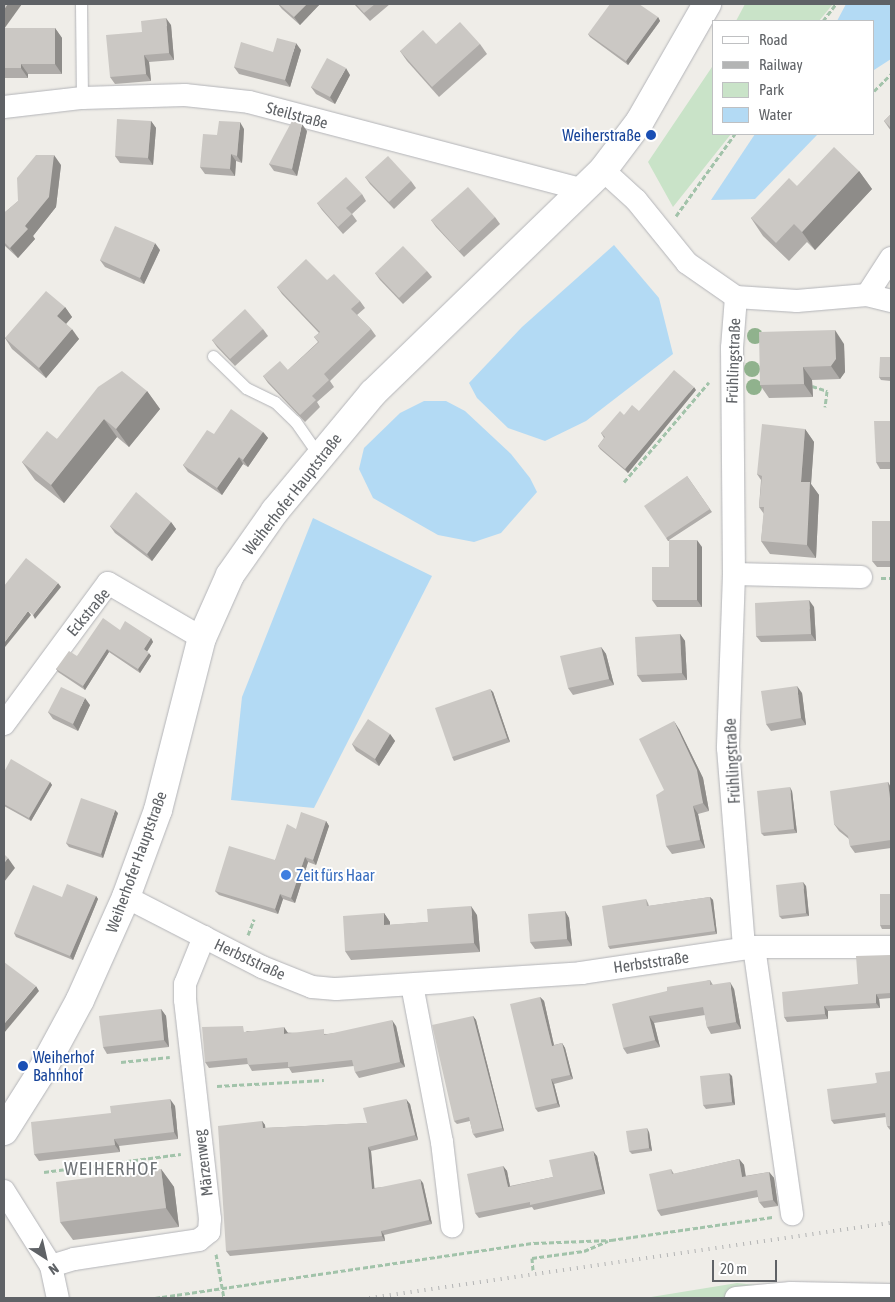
<!DOCTYPE html>
<meta charset="utf-8">
<style>
body{margin:0}
#map{position:relative;width:895px;height:1302px;overflow:hidden;background:#efede8;font-family:"Asap Condensed",sans-serif}
div>[style]{position:absolute}
.green>*{inset:0;background:#c9e3c8}
.water>*{inset:0;background:#b3daf4}
.path>*{height:3px;margin-top:-1.5px;transform-origin:0;background:repeating-linear-gradient(90deg,#a2c3aa 0 5px,transparent 0 7.5px)}
.roads{filter:drop-shadow(0 0 1px #b3b4b8) drop-shadow(0 0 1px #b3b4b8)}
.lane>*{height:11px;margin:-5.5px;padding:0 5.5px;transform-origin:5.5px;border-radius:5.5px;background:#fff}
.street>*{height:22px;margin:-11px;padding:0 11px;transform-origin:11px;border-radius:11px;background:#fff}
.secondary>*{height:28px;margin:-14px;padding:0 14px;transform-origin:14px;border-radius:14px;background:#fff}
.rail>*{height:4px;margin-top:-2px;transform-origin:0;background:repeating-linear-gradient(90deg,#b3b4b4 0 1px,transparent 0 7px)}
.trees>*{width:16px;height:16px;margin:-8px;border-radius:50%;background:#90b28d}
.wall>*{inset:0;background:#afaca9}
.shaded-wall>*{inset:0;background:#8e8c89}
.building>*{inset:0;background:#cbc8c4}
.dots>*{width:14px;height:14px;translate:-50% -50%;box-sizing:border-box;border:2px solid #fff;border-radius:50%}
span{translate:-50% -50%;white-space:nowrap;text-align:center;line-height:1.15;-webkit-text-stroke:4px #fff;paint-order:stroke}
.street-label{font-size:16px;color:#5f6266}
.transit-label{font-size:16px;color:#164399}
.right{translate:-100% -50%;text-align:right}
.left{translate:0 -50%;text-align:left}
.shop-label{font-size:16px;color:#366cbe}
.quarter-label{font-size:19px;color:#707478;letter-spacing:1px}
.frame{position:absolute;inset:0;border:5px solid #5f6266;pointer-events:none}
.legend{position:absolute;left:712px;top:20px;width:162px;height:115px;box-sizing:border-box;background:#fff;border:1px solid #bfc0c2;margin:0;padding:6px 9px;list-style:none;font-size:15px;color:#5f6266}
.legend li{display:flex;align-items:center;gap:10px;height:25px}
.legend b{width:25px;border:1px solid #bfc0c2}
.north{position:absolute;left:20px;top:1232px;width:50px;height:50px;-webkit-text-stroke:4px #fff;paint-order:stroke;rotate:145deg;font-size:14px;font-weight:700;line-height:20px;text-align:center;color:#5f6266}
.north::after{content:'';display:block;margin:auto;width:18px;height:22px;background:#5f6266;clip-path:polygon(50% 0,100% 100%,50% 72%,0 100%)}
.scale{position:absolute;left:712px;top:1260px;width:65px;height:22px;box-sizing:border-box;border:2px solid #5f6266;border-top:0;padding-left:6px;font-size:15px;line-height:18px;white-space:nowrap;color:#5f6266;-webkit-text-stroke:4px #fff;paint-order:stroke}
</style>
<div id="map">
<div class="green">
<div style="clip-path:polygon(745px 4px,833px 4px,819px 21px,736px 21px)"></div>
<div style="clip-path:polygon(714px 64px,714px 134px,731px 134px,673px 207px,648px 162px)"></div>
<div style="clip-path:polygon(737px 1283px,891px 1298px,645px 1298px)"></div>
</div>
<div class="water">
<div style="clip-path:polygon(846px 4px,891px 4px,891px 59px,874px 70px,874px 21px,837px 21px)"></div>
<div style="clip-path:polygon(755px 134px,818px 134px,755px 199px,711px 200px)"></div>
<div style="clip-path:polygon(614px 245px,659px 298px,673px 354px,586px 421px,545px 441px,508px 428px,477px 398px,469px 383px,522px 327px)"></div>
<div style="clip-path:polygon(424px 401px,446px 401px,465px 411px,511px 454px,530px 478px,537px 492px,501px 533px,474px 542px,438px 535px,373px 498px,359px 469px,364px 448px,400px 413px)"></div>
<div style="clip-path:polygon(313px 518px,432px 576px,314px 808px,231px 800px,242px 697px)"></div>
</div>
<div class="path">
<div style="left:823px;top:21px;width:21px;rotate:-53deg"></div>
<div style="left:874px;top:91px;width:24px;rotate:-45deg"></div>
<div style="left:676px;top:216px;width:101px;rotate:-54.3deg"></div>
<div style="left:812px;top:386px;width:16px;rotate:18deg"></div>
<div style="left:827px;top:391px;width:16px;rotate:97deg"></div>
<div style="left:624px;top:482px;width:131px;rotate:-49.6deg"></div>
<div style="left:890px;top:483px;width:1px"></div>
<div style="left:881px;top:578px;width:10px"></div>
<div style="left:248px;top:935px;width:17px;rotate:-69deg"></div>
<div style="left:121px;top:1062px;width:49px;rotate:-5.8deg"></div>
<div style="left:217px;top:1086px;width:107px;rotate:-3.2deg"></div>
<div style="left:44px;top:1172px;width:138px;rotate:-7.5deg"></div>
<div style="left:216px;top:1254px;width:45px;rotate:79.7deg"></div>
<div style="left:533px;top:1270px;width:12px;rotate:-95deg"></div>
<div style="left:532px;top:1258px;width:52px;rotate:-7.7deg"></div>
<div style="left:584px;top:1251px;width:26px;rotate:-23deg"></div>
<div style="left:155px;top:1298px;width:383px;rotate:-8.3deg"></div>
<div style="left:534px;top:1243px;width:77px;rotate:-2.2deg"></div>
<div style="left:611px;top:1240px;width:163px;rotate:-8.1deg"></div>
</div>
<div class="roads">
<div class="lane">
<div style="left:81px;top:4px;width:94px;rotate:89.4deg"></div>
<div style="left:213px;top:356px;width:46px;rotate:44.1deg"></div>
<div style="left:246px;top:388px;width:32px;rotate:26deg"></div>
<div style="left:275px;top:402px;width:28px;rotate:44deg"></div>
<div style="left:295px;top:421px;width:44px;rotate:55.2deg"></div>
</div>
<div class="street">
<div style="left:4px;top:107px;width:79px;rotate:-6.6deg"></div>
<div style="left:82px;top:98px;width:103px;rotate:-1.7deg"></div>
<div style="left:185px;top:95px;width:64px;rotate:6.2deg"></div>
<div style="left:249px;top:102px;width:346px;rotate:14.7deg"></div>
<div style="left:603px;top:170px;width:45px;rotate:42.3deg"></div>
<div style="left:636px;top:200px;width:81px;rotate:51deg"></div>
<div style="left:687px;top:263px;width:60px;rotate:34.8deg"></div>
<div style="left:736px;top:297px;width:61px;rotate:3.8deg"></div>
<div style="left:797px;top:301px;width:70px;rotate:-4.9deg"></div>
<div style="left:867px;top:295px;width:25px;rotate:14deg"></div>
<div style="left:867px;top:295px;width:44px;rotate:-57deg"></div>
<div style="left:736px;top:297px;width:51px;rotate:94.5deg"></div>
<div style="left:732px;top:348px;width:226px;rotate:89.5deg"></div>
<div style="left:734px;top:574px;width:174px;rotate:92deg"></div>
<div style="left:728px;top:748px;width:201px;rotate:85.4deg"></div>
<div style="left:734px;top:574px;width:127px;rotate:1.4deg"></div>
<div style="left:4px;top:724px;width:175px;rotate:-53.6deg"></div>
<div style="left:108px;top:583px;width:109px;rotate:30.3deg"></div>
<div style="left:126px;top:897px;width:153px;rotate:27.2deg"></div>
<div style="left:262px;top:967px;width:54px;rotate:21.8deg"></div>
<div style="left:312px;top:987px;width:24px;rotate:5deg"></div>
<div style="left:336px;top:989px;width:246px;rotate:-3.7deg"></div>
<div style="left:581px;top:973px;width:175px;rotate:-8.5deg"></div>
<div style="left:754px;top:947px;width:137px"></div>
<div style="left:754px;top:947px;width:270px;rotate:81.9deg"></div>
<div style="left:412px;top:985px;width:160px;rotate:79.2deg"></div>
<div style="left:442px;top:1142px;width:85px;rotate:83.2deg"></div>
<div style="left:4px;top:1191px;width:89px;rotate:57.9deg"></div>
<div style="left:51px;top:1266px;width:33px;rotate:78deg"></div>
<div style="left:51px;top:1266px;width:24px;rotate:-17deg"></div>
<div style="left:74px;top:1259px;width:126px;rotate:-8.6deg"></div>
<div style="left:199px;top:1240px;width:13px;rotate:-39deg"></div>
<div style="left:209px;top:1232px;width:13px;rotate:-86deg"></div>
<div style="left:210px;top:1219px;width:220px;rotate:-96.5deg"></div>
<div style="left:185px;top:1000px;width:16px;rotate:-90deg"></div>
<div style="left:185px;top:984px;width:51px;rotate:-68deg"></div>
<div style="left:736px;top:1298px;width:55px;rotate:-5.2deg"></div>
<div style="left:791px;top:1293px;width:100px;rotate:1.1deg"></div>
</div>
<div class="secondary">
<div style="left:4px;top:1131px;width:67px;rotate:-57.7deg"></div>
<div style="left:40px;top:1074px;width:84px;rotate:-61.6deg"></div>
<div style="left:80px;top:1000px;width:113px;rotate:-65.9deg"></div>
<div style="left:126px;top:897px;width:93px;rotate:-69.8deg"></div>
<div style="left:158px;top:810px;width:178px;rotate:-75.7deg"></div>
<div style="left:202px;top:638px;width:69px;rotate:-66deg"></div>
<div style="left:230px;top:575px;width:78px;rotate:-54.9deg"></div>
<div style="left:275px;top:511px;width:153px;rotate:-50.3deg"></div>
<div style="left:373px;top:393px;width:320px;rotate:-44.1deg"></div>
<div style="left:603px;top:170px;width:61px;rotate:-52.9deg"></div>
<div style="left:640px;top:121px;width:135px;rotate:-60.2deg"></div>
</div>
</div>
<div class="rail">
<div style="left:369px;top:1298px;width:527px;rotate:-8.18deg"></div>
</div>
<div class="trees">
<div style="left:755px;top:336px"></div>
<div style="left:752px;top:369px"></div>
<div style="left:754px;top:387px"></div>
</div>
<div class="wall">
<div style="clip-path:polygon(4px 4px,5px 28px,55px 28px,62px 38px,62px 74px,28px 74px,28px 78px,4px 78px)"></div>
<div style="clip-path:polygon(278px 4px,320px 4px,300px 25px,282px 9px)"></div>
<div style="clip-path:polygon(354px 4px,390px 4px,370px 21px)"></div>
<div style="clip-path:polygon(658px 17px,660px 21px,628px 65px,590px 37px,588px 34px)"></div>
<div style="clip-path:polygon(171px 25px,174px 60px,149px 62px,151px 81px,115px 84px,110px 77px,142px 32px)"></div>
<div style="clip-path:polygon(436px 44px,480px 44px,487px 54px,439px 97px,407px 61px,400px 51px)"></div>
<div style="clip-path:polygon(301px 50px,290px 87px,239px 74px,234px 67px)"></div>
<div style="clip-path:polygon(350px 75px,335px 104px,316px 94px,311px 87px)"></div>
<div style="clip-path:polygon(891px 114px,891px 131px,884px 121px)"></div>
<div style="clip-path:polygon(151px 121px,156px 128px,153px 165px,120px 163px,115px 156px)"></div>
<div style="clip-path:polygon(244px 129px,242px 163px,236px 161px,235px 176px,205px 174px,200px 167px,217px 135px)"></div>
<div style="clip-path:polygon(307px 131px,297px 176px,274px 171px,269px 164px)"></div>
<div style="clip-path:polygon(61px 165px,56px 207px,33px 236px,35px 239px,18px 258px,4px 245px,4px 213px)"></div>
<div style="clip-path:polygon(859px 171px,872px 189px,815px 250px,807px 242px,789px 261px,763px 236px,751px 218px,797px 186px)"></div>
<div style="clip-path:polygon(365px 177px,411px 181px,416px 188px,394px 209px,370px 184px)"></div>
<div style="clip-path:polygon(362px 194px,366px 201px,352px 214px,357px 221px,343px 234px,322px 210px,317px 203px)"></div>
<div style="clip-path:polygon(495px 217px,500px 224px,464px 257px,436px 227px,431px 220px)"></div>
<div style="clip-path:polygon(160px 250px,144px 284px,105px 267px,100px 260px)"></div>
<div style="clip-path:polygon(427px 271px,432px 277px,403px 304px,380px 280px,375px 273px)"></div>
<div style="clip-path:polygon(327px 280px,360px 301px,365px 308px,357px 315px,371px 329px,376px 336px,330px 381px,334px 387px,317px 402px,320px 407px,305px 422px,268px 383px,263px 376px,288px 370px,318px 342px,314px 337px,319px 333px,282px 294px,277px 287px)"></div>
<div style="clip-path:polygon(65px 307px,72px 317px,66px 324px,79px 339px,46px 378px,12px 349px,5px 338px)"></div>
<div style="clip-path:polygon(263px 329px,268px 336px,235px 366px,217px 347px,212px 340px)"></div>
<div style="clip-path:polygon(844px 344px,845px 372px,840px 379px,812px 380px,813px 397px,769px 398px,760px 385px)"></div>
<div style="clip-path:polygon(891px 357px,891px 381px,881px 380px,879px 377px)"></div>
<div style="clip-path:polygon(696px 390px,628px 473px,600px 449px,598px 446px,604px 438px,601px 433px,624px 415px,639px 411px)"></div>
<div style="clip-path:polygon(147px 391px,160px 409px,129px 447px,117px 437px,64px 503px,35px 480px,22px 462px,57px 439px)"></div>
<div style="clip-path:polygon(891px 421px,891px 469px,880px 469px,876px 462px)"></div>
<div style="clip-path:polygon(805px 429px,814px 442px,811px 484px,819px 495px,816px 558px,770px 554px,761px 541px,764px 514px,759px 507px,761px 480px,757px 474px)"></div>
<div style="clip-path:polygon(263px 432px,268px 438px,248px 467px,243px 464px,222px 495px,188px 472px,183px 465px,214px 434px)"></div>
<div style="clip-path:polygon(687px 476px,712px 512px,669px 540px,702px 547px,702px 607px,657px 607px,652px 600px,669px 567px,669px 541px,668px 541px,666px 538px)"></div>
<div style="clip-path:polygon(891px 521px,891px 567px,877px 567px,872px 561px)"></div>
<div style="clip-path:polygon(171px 522px,176px 529px,152px 561px,115px 533px,110px 526px)"></div>
<div style="clip-path:polygon(814px 607px,816px 641px,761px 642px,756px 636px)"></div>
<div style="clip-path:polygon(120px 630px,151px 638px,153px 642px,147px 652px,151px 656px,140px 673px,109px 652px,85px 690px,58px 672px,56px 669px)"></div>
<div style="clip-path:polygon(680px 634px,685px 641px,687px 680px,642px 682px,637px 675px)"></div>
<div style="clip-path:polygon(601px 647px,606px 654px,614px 685px,573px 695px,568px 688px)"></div>
<div style="clip-path:polygon(493px 692px,510px 742px,454px 761px,452px 757px)"></div>
<div style="clip-path:polygon(802px 693px,806px 725px,771px 731px,766px 724px)"></div>
<div style="clip-path:polygon(90px 705px,78px 731px,53px 719px,48px 712px)"></div>
<div style="clip-path:polygon(679px 729px,703px 778px,709px 811px,698px 814px,705px 848px,672px 854px,666px 846px,664px 790px)"></div>
<div style="clip-path:polygon(390px 734px,395px 741px,379px 766px,356px 751px,352px 744px)"></div>
<div style="clip-path:polygon(4px 772px,50px 782px,52px 785px,31px 821px,4px 806px)"></div>
<div style="clip-path:polygon(888px 782px,891px 788px,891px 848px,855px 853px,850px 846px,849px 839px,839px 831px,834px 824px)"></div>
<div style="clip-path:polygon(792px 791px,797px 833px,764px 836px,761px 833px)"></div>
<div style="clip-path:polygon(118px 813px,103px 858px,69px 847px,66px 843px)"></div>
<div style="clip-path:polygon(326px 821px,329px 826px,316px 865px,308px 862px,295px 903px,283px 899px,278px 914px,219px 895px,215px 891px,275px 860px,296px 829px)"></div>
<div style="clip-path:polygon(806px 886px,809px 916px,782px 919px,779px 916px)"></div>
<div style="clip-path:polygon(891px 894px,891px 929px,882px 929px,880px 925px)"></div>
<div style="clip-path:polygon(96px 896px,98px 899px,73px 960px,16px 937px,14px 933px,62px 897px)"></div>
<div style="clip-path:polygon(710px 897px,713px 900px,717px 934px,610px 949px,608px 946px,646px 899px,648px 903px,649px 906px)"></div>
<div style="clip-path:polygon(565px 911px,569px 918px,572px 946px,535px 949px,530px 942px)"></div>
<div style="clip-path:polygon(384px 913px,390px 922px,390px 925px,428px 922px,477px 915px,480px 952px,351px 960px,345px 951px)"></div>
<div style="clip-path:polygon(890px 955px,891px 956px,891px 998px,879px 999px,880px 1008px,828px 1011px,828px 1019px,787px 1022px,784px 1017px,858px 984px)"></div>
<div style="clip-path:polygon(710px 980px,713px 985px,734px 989px,741px 1029px,711px 1034px,707px 1027px,705px 1015px,654px 1023px,660px 1047px,627px 1054px,623px 1048px,667px 991px)"></div>
<div style="clip-path:polygon(540px 997px,544px 1001px,554px 1045px,562px 1043px,565px 1048px,573px 1079px,554px 1084px,560px 1107px,538px 1112px,535px 1108px)"></div>
<div style="clip-path:polygon(161px 1009px,166px 1016px,169px 1047px,107px 1054px,103px 1047px)"></div>
<div style="clip-path:polygon(473px 1016px,476px 1020px,504px 1131px,476px 1138px,473px 1134px,470px 1121px,457px 1124px,454px 1121px)"></div>
<div style="clip-path:polygon(396px 1026px,405px 1067px,359px 1078px,355px 1072px,354px 1066px,292px 1073px,289px 1068px,252px 1071px,248px 1064px,209px 1068px,205px 1062px,247px 1031px,327px 1034px)"></div>
<div style="clip-path:polygon(891px 1071px,891px 1130px,890px 1130px,887px 1126px,886px 1117px,834px 1124px,831px 1120px)"></div>
<div style="clip-path:polygon(732px 1076px,735px 1105px,706px 1109px,703px 1105px)"></div>
<div style="clip-path:polygon(410px 1104px,418px 1140px,371px 1151px,374px 1188px,423px 1183px,432px 1224px,384px 1235px,385px 1241px,230px 1256px,226px 1251px,262px 1121px,265px 1125px,265px 1128px,367px 1123px)"></div>
<div style="clip-path:polygon(175px 1106px,178px 1139px,119px 1146px,120px 1152px,39px 1161px,34px 1154px)"></div>
<div style="clip-path:polygon(649px 1132px,652px 1151px,632px 1154px,629px 1151px)"></div>
<div style="clip-path:polygon(597px 1156px,605px 1194px,534px 1210px,532px 1207px,479px 1218px,475px 1213px,503px 1166px,507px 1171px,510px 1186px,553px 1177px)"></div>
<div style="clip-path:polygon(739px 1159px,744px 1165px,745px 1176px,769px 1172px,774px 1178px,778px 1206px,764px 1208px,759px 1202px,758px 1197px,661px 1216px,657px 1210px,671px 1169px,674px 1174px)"></div>
<div style="clip-path:polygon(161px 1169px,174px 1187px,179px 1227px,73px 1240px,60px 1222px)"></div>
</div>
<div class="shaded-wall">
<div style="clip-path:polygon(8px 4px,22px 4px,4px 29px,4px 9px)"></div>
<div style="clip-path:polygon(307px 4px,320px 4px,300px 25px,294px 17px)"></div>
<div style="clip-path:polygon(658px 17px,660px 21px,628px 65px,626px 61px)"></div>
<div style="clip-path:polygon(166px 18px,171px 25px,174px 60px,169px 53px)"></div>
<div style="clip-path:polygon(55px 28px,62px 38px,62px 74px,55px 64px)"></div>
<div style="clip-path:polygon(296px 43px,301px 50px,290px 87px,285px 80px)"></div>
<div style="clip-path:polygon(144px 55px,149px 62px,151px 81px,146px 74px)"></div>
<div style="clip-path:polygon(21px 64px,28px 74px,28px 78px,21px 68px)"></div>
<div style="clip-path:polygon(346px 68px,350px 75px,335px 104px,330px 97px)"></div>
<div style="clip-path:polygon(151px 121px,156px 128px,153px 165px,148px 158px)"></div>
<div style="clip-path:polygon(240px 122px,244px 129px,242px 163px,237px 156px)"></div>
<div style="clip-path:polygon(302px 124px,307px 131px,297px 176px,292px 169px)"></div>
<div style="clip-path:polygon(231px 154px,236px 161px,235px 176px,230px 169px)"></div>
<div style="clip-path:polygon(54px 155px,61px 165px,56px 207px,33px 236px,35px 239px,18px 258px,10px 248px,25px 226px)"></div>
<div style="clip-path:polygon(859px 171px,872px 189px,815px 250px,802px 232px)"></div>
<div style="clip-path:polygon(155px 243px,160px 250px,144px 284px,140px 278px)"></div>
<div style="clip-path:polygon(65px 307px,72px 317px,64px 326px,57px 316px)"></div>
<div style="clip-path:polygon(72px 329px,79px 339px,46px 378px,39px 368px)"></div>
<div style="clip-path:polygon(835px 330px,844px 344px,845px 372px,840px 379px,831px 366px)"></div>
<div style="clip-path:polygon(803px 367px,812px 380px,813px 397px,804px 384px)"></div>
<div style="clip-path:polygon(694px 387px,696px 390px,628px 473px,625px 469px)"></div>
<div style="clip-path:polygon(147px 391px,160px 409px,129px 447px,116px 429px)"></div>
<div style="clip-path:polygon(104px 419px,117px 437px,64px 503px,51px 485px)"></div>
<div style="clip-path:polygon(805px 429px,814px 442px,811px 484px,819px 495px,816px 558px,807px 545px,801px 482px)"></div>
<div style="clip-path:polygon(263px 432px,268px 438px,248px 467px,243px 460px)"></div>
<div style="clip-path:polygon(239px 457px,243px 464px,222px 495px,217px 488px)"></div>
<div style="clip-path:polygon(171px 522px,176px 529px,152px 561px,147px 554px)"></div>
<div style="clip-path:polygon(697px 540px,702px 547px,702px 607px,697px 600px)"></div>
<div style="clip-path:polygon(58px 583px,61px 587px,35px 619px,33px 615px)"></div>
<div style="clip-path:polygon(809px 600px,814px 607px,816px 641px,811px 634px)"></div>
<div style="clip-path:polygon(28px 611px,31px 615px,5px 647px,4px 645px,4px 643px)"></div>
<div style="clip-path:polygon(680px 634px,685px 641px,687px 680px,682px 673px)"></div>
<div style="clip-path:polygon(151px 638px,153px 642px,146px 653px,144px 649px)"></div>
<div style="clip-path:polygon(601px 647px,606px 654px,614px 685px,609px 679px)"></div>
<div style="clip-path:polygon(107px 649px,109px 652px,85px 690px,83px 686px)"></div>
<div style="clip-path:polygon(149px 653px,151px 656px,140px 673px,138px 669px)"></div>
<div style="clip-path:polygon(797px 686px,802px 693px,806px 725px,801px 718px)"></div>
<div style="clip-path:polygon(490px 689px,493px 692px,510px 742px,507px 738px)"></div>
<div style="clip-path:polygon(85px 698px,90px 705px,78px 731px,73px 724px)"></div>
<div style="clip-path:polygon(674px 721px,679px 729px,703px 778px,709px 811px,703px 803px)"></div>
<div style="clip-path:polygon(390px 734px,395px 741px,379px 766px,375px 759px)"></div>
<div style="clip-path:polygon(50px 782px,52px 785px,31px 821px,29px 818px)"></div>
<div style="clip-path:polygon(888px 782px,891px 788px,891px 807px)"></div>
<div style="clip-path:polygon(790px 787px,792px 791px,797px 833px,794px 829px)"></div>
<div style="clip-path:polygon(693px 806px,698px 814px,705px 848px,700px 840px)"></div>
<div style="clip-path:polygon(115px 810px,118px 813px,103px 858px,101px 854px)"></div>
<div style="clip-path:polygon(326px 821px,329px 826px,316px 865px,313px 860px)"></div>
<div style="clip-path:polygon(305px 857px,308px 862px,295px 903px,291px 898px)"></div>
<div style="clip-path:polygon(8px 858px,15px 868px,4px 882px,4px 863px)"></div>
<div style="clip-path:polygon(803px 882px,806px 886px,809px 916px,806px 913px)"></div>
<div style="clip-path:polygon(280px 894px,283px 899px,278px 914px,275px 909px)"></div>
<div style="clip-path:polygon(96px 896px,98px 899px,73px 960px,70px 956px)"></div>
<div style="clip-path:polygon(710px 897px,713px 900px,717px 934px,715px 931px)"></div>
<div style="clip-path:polygon(471px 906px,477px 915px,480px 952px,474px 943px)"></div>
<div style="clip-path:polygon(565px 911px,569px 918px,572px 946px,567px 939px)"></div>
<div style="clip-path:polygon(384px 913px,390px 922px,390px 933px,384px 925px)"></div>
<div style="clip-path:polygon(730px 982px,734px 989px,741px 1029px,736px 1022px)"></div>
<div style="clip-path:polygon(36px 986px,39px 991px,4px 1033px,4px 1024px)"></div>
<div style="clip-path:polygon(876px 994px,879px 999px,880px 1008px,876px 1003px)"></div>
<div style="clip-path:polygon(540px 997px,544px 1001px,555px 1050px,552px 1046px)"></div>
<div style="clip-path:polygon(824px 1006px,828px 1011px,828px 1019px,825px 1014px)"></div>
<div style="clip-path:polygon(161px 1009px,166px 1016px,169px 1047px,164px 1040px)"></div>
<div style="clip-path:polygon(473px 1016px,476px 1020px,504px 1131px,502px 1128px)"></div>
<div style="clip-path:polygon(649px 1016px,654px 1023px,660px 1047px,655px 1040px)"></div>
<div style="clip-path:polygon(392px 1020px,396px 1026px,405px 1067px,400px 1062px)"></div>
<div style="clip-path:polygon(284px 1027px,288px 1033px,284px 1034px)"></div>
<div style="clip-path:polygon(562px 1043px,565px 1048px,573px 1079px,570px 1075px)"></div>
<div style="clip-path:polygon(729px 1073px,732px 1076px,735px 1105px,732px 1102px)"></div>
<div style="clip-path:polygon(551px 1079px,554px 1084px,560px 1107px,557px 1103px)"></div>
<div style="clip-path:polygon(170px 1099px,175px 1106px,178px 1139px,174px 1132px)"></div>
<div style="clip-path:polygon(406px 1099px,410px 1104px,418px 1140px,415px 1135px)"></div>
<div style="clip-path:polygon(262px 1121px,265px 1125px,266px 1132px,263px 1128px)"></div>
<div style="clip-path:polygon(647px 1128px,649px 1132px,652px 1151px,649px 1148px)"></div>
<div style="clip-path:polygon(114px 1139px,119px 1146px,120px 1152px,115px 1145px)"></div>
<div style="clip-path:polygon(368px 1147px,371px 1151px,375px 1194px,372px 1189px)"></div>
<div style="clip-path:polygon(593px 1151px,597px 1156px,605px 1194px,602px 1189px)"></div>
<div style="clip-path:polygon(739px 1159px,744px 1165px,747px 1183px,742px 1177px)"></div>
<div style="clip-path:polygon(503px 1166px,507px 1171px,511px 1192px,508px 1187px)"></div>
<div style="clip-path:polygon(161px 1169px,174px 1187px,179px 1227px,166px 1208px)"></div>
<div style="clip-path:polygon(769px 1172px,774px 1178px,778px 1206px,773px 1200px)"></div>
<div style="clip-path:polygon(420px 1179px,423px 1183px,432px 1224px,429px 1220px)"></div>
<div style="clip-path:polygon(381px 1231px,384px 1235px,385px 1241px,382px 1236px)"></div>
</div>
<div class="building">
<div style="clip-path:polygon(4px 4px,8px 4px,4px 9px)"></div>
<div style="clip-path:polygon(279px 4px,307px 4px,294px 17px)"></div>
<div style="clip-path:polygon(356px 4px,375px 4px,364px 13px)"></div>
<div style="clip-path:polygon(610px 4px,639px 4px,658px 17px,626px 61px,588px 34px)"></div>
<div style="clip-path:polygon(166px 18px,169px 53px,144px 55px,146px 74px,110px 77px,106px 35px,142px 32px,141px 21px)"></div>
<div style="clip-path:polygon(460px 22px,480px 44px,432px 87px,400px 51px,423px 30px,436px 44px)"></div>
<div style="clip-path:polygon(4px 28px,55px 28px,55px 64px,21px 64px,21px 68px,4px 68px)"></div>
<div style="clip-path:polygon(277px 38px,296px 43px,285px 80px,234px 67px,241px 42px,273px 52px)"></div>
<div style="clip-path:polygon(327px 58px,346px 68px,330px 97px,311px 87px)"></div>
<div style="clip-path:polygon(891px 114px,891px 128px,884px 121px)"></div>
<div style="clip-path:polygon(117px 119px,151px 121px,148px 158px,115px 156px)"></div>
<div style="clip-path:polygon(219px 121px,240px 122px,237px 156px,231px 154px,230px 169px,200px 167px,203px 134px,217px 135px)"></div>
<div style="clip-path:polygon(292px 121px,302px 124px,292px 169px,269px 164px)"></div>
<div style="clip-path:polygon(834px 147px,859px 171px,802px 232px,794px 224px,776px 243px,751px 218px,789px 178px,797px 186px)"></div>
<div style="clip-path:polygon(36px 155px,54px 155px,49px 197px,25px 226px,28px 229px,10px 248px,4px 242px,4px 213px,18px 201px,17px 178px)"></div>
<div style="clip-path:polygon(388px 156px,411px 181px,389px 202px,365px 177px)"></div>
<div style="clip-path:polygon(346px 177px,362px 194px,346px 208px,352px 214px,338px 227px,317px 203px)"></div>
<div style="clip-path:polygon(468px 187px,495px 217px,459px 251px,431px 220px)"></div>
<div style="clip-path:polygon(115px 226px,155px 243px,140px 278px,100px 260px)"></div>
<div style="clip-path:polygon(403px 246px,427px 271px,399px 298px,375px 273px)"></div>
<div style="clip-path:polygon(306px 259px,327px 280px,334px 274px,360px 301px,351px 309px,371px 329px,324px 374px,329px 380px,312px 396px,316px 400px,300px 415px,263px 376px,280px 361px,288px 370px,319px 342px,314px 337px,320px 332px,277px 287px)"></div>
<div style="clip-path:polygon(46px 291px,65px 307px,57px 316px,72px 329px,39px 368px,5px 338px)"></div>
<div style="clip-path:polygon(245px 309px,263px 329px,230px 359px,212px 340px)"></div>
<div style="clip-path:polygon(835px 330px,836px 359px,831px 366px,803px 367px,804px 384px,760px 385px,759px 332px)"></div>
<div style="clip-path:polygon(880px 357px,891px 357px,891px 377px,879px 377px)"></div>
<div style="clip-path:polygon(674px 370px,694px 387px,625px 469px,598px 446px,605px 437px,601px 433px,620px 411px,624px 415px,632px 405px,639px 411px)"></div>
<div style="clip-path:polygon(122px 371px,147px 391px,116px 429px,104px 419px,51px 485px,22px 462px,47px 431px,57px 439px,98px 387px)"></div>
<div style="clip-path:polygon(231px 409px,263px 432px,243px 460px,239px 457px,217px 488px,183px 465px,207px 430px,214px 434px)"></div>
<div style="clip-path:polygon(874px 421px,891px 421px,891px 462px,876px 462px)"></div>
<div style="clip-path:polygon(762px 424px,805px 429px,801px 482px,810px 482px,807px 545px,761px 541px,764px 507px,759px 507px,762px 476px,757px 474px)"></div>
<div style="clip-path:polygon(687px 476px,710px 509px,666px 538px,644px 506px)"></div>
<div style="clip-path:polygon(136px 492px,171px 522px,147px 554px,110px 526px)"></div>
<div style="clip-path:polygon(872px 521px,891px 521px,891px 561px,872px 561px)"></div>
<div style="clip-path:polygon(669px 540px,697px 540px,697px 600px,652px 600px,652px 567px,669px 567px)"></div>
<div style="clip-path:polygon(26px 558px,58px 583px,33px 615px,28px 611px,4px 643px,4px 586px)"></div>
<div style="clip-path:polygon(809px 600px,811px 634px,756px 636px,755px 603px)"></div>
<div style="clip-path:polygon(103px 618px,120px 630px,125px 621px,151px 638px,144px 649px,149px 653px,138px 669px,107px 649px,83px 686px,56px 669px,69px 651px,77px 656px)"></div>
<div style="clip-path:polygon(680px 634px,682px 673px,637px 675px,635px 637px)"></div>
<div style="clip-path:polygon(601px 647px,609px 679px,568px 688px,560px 656px)"></div>
<div style="clip-path:polygon(797px 686px,801px 718px,766px 724px,761px 691px)"></div>
<div style="clip-path:polygon(61px 687px,85px 698px,73px 724px,48px 712px)"></div>
<div style="clip-path:polygon(490px 689px,507px 738px,452px 757px,435px 708px)"></div>
<div style="clip-path:polygon(368px 719px,390px 734px,375px 759px,352px 744px)"></div>
<div style="clip-path:polygon(674px 721px,697px 770px,703px 803px,693px 806px,700px 840px,666px 846px,656px 795px,664px 790px,639px 739px)"></div>
<div style="clip-path:polygon(11px 759px,50px 782px,29px 818px,4px 804px,4px 772px)"></div>
<div style="clip-path:polygon(888px 782px,891px 807px,891px 840px,850px 846px,848px 836px,834px 824px,830px 791px)"></div>
<div style="clip-path:polygon(790px 787px,794px 829px,761px 833px,757px 791px)"></div>
<div style="clip-path:polygon(81px 798px,115px 810px,101px 854px,66px 843px)"></div>
<div style="clip-path:polygon(301px 812px,326px 821px,313px 860px,305px 857px,291px 898px,280px 894px,275px 909px,215px 891px,229px 846px,275px 860px,287px 824px,296px 829px)"></div>
<div style="clip-path:polygon(4px 854px,8px 858px,4px 863px)"></div>
<div style="clip-path:polygon(803px 882px,806px 913px,779px 916px,776px 885px)"></div>
<div style="clip-path:polygon(67px 884px,96px 896px,70px 956px,14px 933px,33px 885px,62px 897px)"></div>
<div style="clip-path:polygon(880px 894px,891px 894px,891px 925px,880px 925px)"></div>
<div style="clip-path:polygon(710px 897px,715px 931px,608px 946px,602px 906px,646px 899px,647px 906px)"></div>
<div style="clip-path:polygon(471px 906px,474px 943px,345px 951px,343px 916px,384px 913px,384px 925px,428px 922px,427px 909px)"></div>
<div style="clip-path:polygon(565px 911px,567px 939px,530px 942px,528px 914px)"></div>
<div style="clip-path:polygon(890px 955px,891px 972px,891px 993px,876px 994px,876px 1003px,824px 1006px,825px 1014px,784px 1017px,782px 992px,858px 984px,856px 956px)"></div>
<div style="clip-path:polygon(4px 962px,36px 986px,4px 1024px)"></div>
<div style="clip-path:polygon(710px 980px,710px 985px,730px 982px,736px 1022px,707px 1027px,703px 1007px,649px 1016px,655px 1040px,623px 1048px,612px 1004px,667px 991px,667px 987px)"></div>
<div style="clip-path:polygon(540px 997px,552px 1046px,562px 1043px,570px 1075px,551px 1079px,557px 1103px,535px 1108px,510px 1004px)"></div>
<div style="clip-path:polygon(161px 1009px,164px 1040px,103px 1047px,99px 1016px)"></div>
<div style="clip-path:polygon(473px 1016px,502px 1128px,473px 1134px,469px 1117px,454px 1121px,432px 1025px)"></div>
<div style="clip-path:polygon(392px 1020px,400px 1062px,355px 1072px,352px 1060px,288px 1067px,288px 1062px,248px 1065px,247px 1058px,205px 1062px,202px 1027px,243px 1026px,244px 1032px,284px 1027px,284px 1034px,324px 1029px,324px 1035px)"></div>
<div style="clip-path:polygon(891px 1071px,891px 1126px,887px 1126px,885px 1113px,831px 1120px,827px 1089px,877px 1083px,875px 1073px)"></div>
<div style="clip-path:polygon(729px 1073px,732px 1102px,703px 1105px,700px 1076px)"></div>
<div style="clip-path:polygon(170px 1099px,174px 1132px,114px 1139px,115px 1145px,34px 1154px,31px 1122px,111px 1113px,110px 1106px)"></div>
<div style="clip-path:polygon(406px 1099px,415px 1135px,368px 1147px,372px 1189px,420px 1179px,429px 1220px,381px 1231px,382px 1236px,226px 1251px,218px 1126px,262px 1121px,263px 1128px,367px 1123px,363px 1108px)"></div>
<div style="clip-path:polygon(647px 1128px,649px 1148px,629px 1151px,626px 1131px)"></div>
<div style="clip-path:polygon(593px 1151px,602px 1189px,530px 1205px,530px 1202px,475px 1213px,467px 1174px,503px 1166px,508px 1187px,553px 1177px,549px 1160px)"></div>
<div style="clip-path:polygon(739px 1159px,742px 1177px,769px 1172px,773px 1200px,759px 1202px,757px 1190px,657px 1210px,649px 1174px,671px 1169px,672px 1174px)"></div>
<div style="clip-path:polygon(161px 1169px,166px 1208px,60px 1222px,56px 1182px)"></div>
</div>
<div class="dots">
<div style="left:651px;top:135px;background:#1a4fb4"></div>
<div style="left:286px;top:875px;background:#3f7fe0"></div>
<div style="left:23px;top:1066px;background:#1a4fb4"></div>
</div>
<div class="street-label">
<span style="left:297px;top:115px;rotate:15deg">Steilstraße</span>
<span style="left:733px;top:361px;rotate:-88deg">Frühlingstraße</span>
<span style="left:292px;top:494px;rotate:-52deg">Weiherhofer Hauptstraße</span>
<span style="left:88px;top:612px;rotate:-50deg">Eckstraße</span>
<span style="left:732px;top:761px;rotate:-93deg">Frühlingstraße</span>
<span style="left:136px;top:862px;rotate:-70deg">Weiherhofer Hauptstraße</span>
<span style="left:250px;top:959px;rotate:25deg">Herbststraße</span>
<span style="left:651px;top:962px;rotate:-8deg">Herbststraße</span>
<span style="left:203px;top:1163px;rotate:-97deg">Märzenweg</span>
</div>
<div class="transit-label">
<span class="right" style="left:641px;top:135px">Weiherstraße</span>
<span class="left" style="left:33px;top:1066px">Weiherhof<br>Bahnhof</span>
</div>
<div class="shop-label">
<span class="left" style="left:296px;top:875px">Zeit fürs Haar</span>
</div>
<div class="quarter-label">
<span style="left:111px;top:1169px">WEIHERHOF</span>
</div>
<div class="frame"></div>
<ul class="legend">
<li><b style="height:6px;background:#fff"></b>Road</li>
<li><b style="height:6px;background:#b3b4b4"></b>Railway</li>
<li><b style="height:14px;background:#c9e3c8"></b>Park</li>
<li><b style="height:14px;background:#b3daf4"></b>Water</li>
</ul>
<div class="north">N</div>
<div class="scale">20 m</div>
</div>
